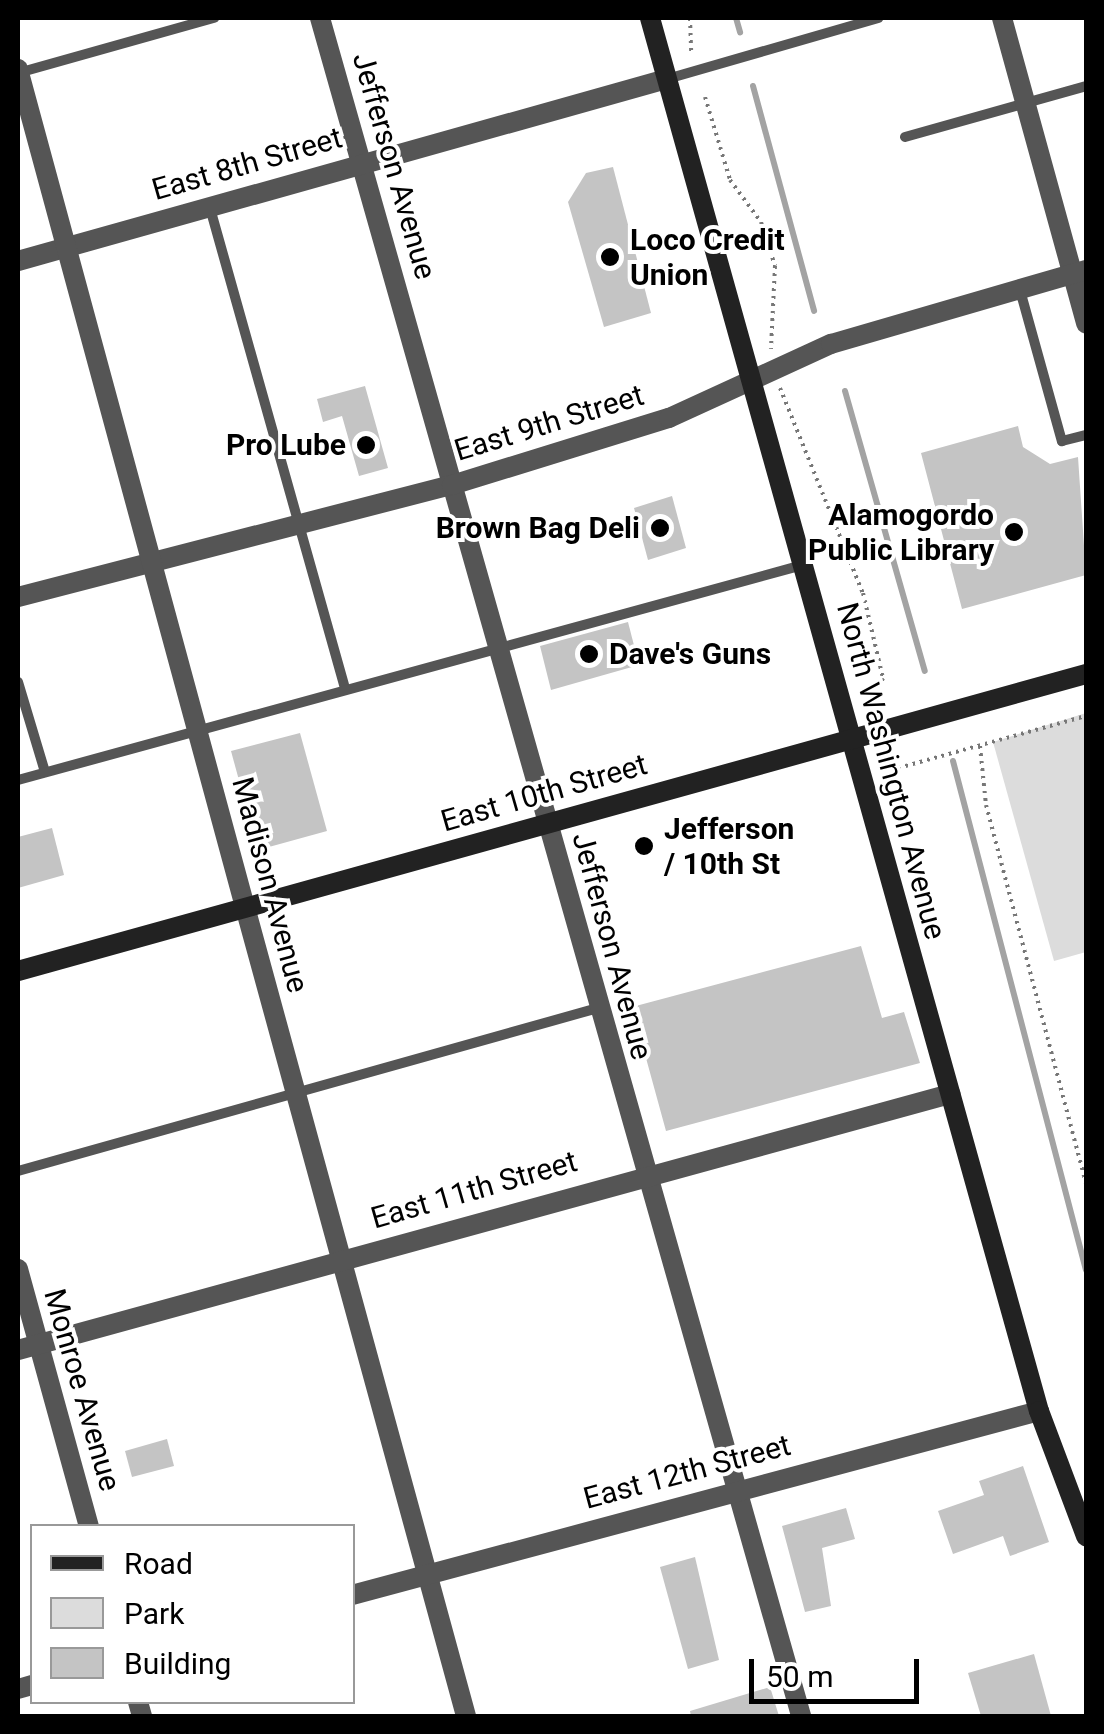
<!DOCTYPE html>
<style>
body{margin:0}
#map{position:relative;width:1104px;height:1734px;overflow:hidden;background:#fff;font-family:Roboto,sans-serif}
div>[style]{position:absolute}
.green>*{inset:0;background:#dcdcdc}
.stream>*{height:6px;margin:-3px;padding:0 3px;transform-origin:3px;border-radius:3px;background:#a3a3a3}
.building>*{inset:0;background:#c4c4c4}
.path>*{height:4px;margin-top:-2px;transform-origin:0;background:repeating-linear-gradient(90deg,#777 0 2.5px,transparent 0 7.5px)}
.service>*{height:10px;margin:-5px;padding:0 5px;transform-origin:5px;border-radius:5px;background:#555}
.minor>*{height:20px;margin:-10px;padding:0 10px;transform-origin:10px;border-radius:10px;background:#555}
.tertiary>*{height:20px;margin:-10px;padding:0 10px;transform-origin:10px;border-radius:10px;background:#555}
.secondary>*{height:20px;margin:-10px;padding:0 10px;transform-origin:10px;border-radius:10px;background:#222}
.dots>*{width:28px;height:28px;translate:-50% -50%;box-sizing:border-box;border:5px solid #fff;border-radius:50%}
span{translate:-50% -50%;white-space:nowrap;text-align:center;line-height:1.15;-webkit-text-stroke:8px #fff;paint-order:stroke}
.street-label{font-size:30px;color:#000}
.poi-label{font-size:30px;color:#000;font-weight:700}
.left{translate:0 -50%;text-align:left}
.right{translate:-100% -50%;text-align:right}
.frame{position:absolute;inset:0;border:20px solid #000;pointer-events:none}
.legend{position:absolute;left:30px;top:1524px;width:325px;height:180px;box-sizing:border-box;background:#fff;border:2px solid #999;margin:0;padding:12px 18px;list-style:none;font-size:30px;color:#000}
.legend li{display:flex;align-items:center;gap:20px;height:50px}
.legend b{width:50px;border:2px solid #999}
.scale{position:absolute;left:749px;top:1659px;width:170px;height:45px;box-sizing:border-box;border:5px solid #000;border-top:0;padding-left:12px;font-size:30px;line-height:35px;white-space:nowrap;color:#000;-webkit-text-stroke:8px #fff;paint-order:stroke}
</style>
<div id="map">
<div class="green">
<div style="clip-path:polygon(1086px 713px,1086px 952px,1054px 961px,993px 742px)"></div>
</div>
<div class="stream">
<div style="left:736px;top:18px;width:15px;rotate:74deg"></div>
<div style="left:753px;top:86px;width:233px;rotate:74.8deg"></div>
<div style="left:845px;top:391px;width:291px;rotate:74.1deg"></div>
<div style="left:953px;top:761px;width:526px;rotate:75.36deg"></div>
</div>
<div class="building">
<div style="clip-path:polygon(613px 167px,651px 313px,604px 327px,568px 202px,586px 173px)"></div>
<div style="clip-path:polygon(365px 386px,388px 468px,359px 476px,342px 416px,323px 422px,317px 399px)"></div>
<div style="clip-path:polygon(1018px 426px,1023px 447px,1050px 464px,1078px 457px,1086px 575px,962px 609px,921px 453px)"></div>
<div style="clip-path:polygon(672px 496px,686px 548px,648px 560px,634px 508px)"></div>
<div style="clip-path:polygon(628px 622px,639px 665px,551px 690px,540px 646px)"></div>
<div style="clip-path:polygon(300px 733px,327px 831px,258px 850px,231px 751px)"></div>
<div style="clip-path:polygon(52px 828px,64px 875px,18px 888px,18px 837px)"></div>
<div style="clip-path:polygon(861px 946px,882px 1018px,904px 1012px,920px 1063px,666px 1131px,632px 1007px)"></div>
<div style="clip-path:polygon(167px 1439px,174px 1466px,132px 1477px,125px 1451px)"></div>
<div style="clip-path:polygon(1023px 1466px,1049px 1542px,1010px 1556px,1003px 1536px,953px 1554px,938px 1511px,984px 1495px,979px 1481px)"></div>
<div style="clip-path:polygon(846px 1508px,855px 1539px,822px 1548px,831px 1606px,805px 1612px,782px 1526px)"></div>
<div style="clip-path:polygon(695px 1557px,719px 1660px,688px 1669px,660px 1567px)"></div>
<div style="clip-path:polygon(1034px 1654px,1051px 1716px,981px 1716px,968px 1673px)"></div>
<div style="clip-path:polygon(770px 1687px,779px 1716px,691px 1716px,690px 1711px)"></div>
</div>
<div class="path">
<div style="left:690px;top:18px;width:34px;rotate:88deg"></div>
<div style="left:705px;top:97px;width:87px;rotate:73.2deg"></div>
<div style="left:730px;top:180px;width:52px;rotate:53.6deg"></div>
<div style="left:761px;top:222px;width:46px;rotate:72.3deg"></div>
<div style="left:775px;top:266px;width:83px;rotate:92.8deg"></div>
<div style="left:780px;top:388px;width:221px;rotate:68deg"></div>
<div style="left:863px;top:593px;width:87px;rotate:76.8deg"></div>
<div style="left:883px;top:678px;width:28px;rotate:116deg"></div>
<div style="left:980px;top:746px;width:59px;rotate:84.2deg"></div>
<div style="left:986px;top:805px;width:391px;rotate:75.2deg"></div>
<div style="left:891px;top:770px;width:202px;rotate:-15.5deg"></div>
</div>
<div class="service">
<div style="left:18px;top:73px;width:204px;rotate:-15.7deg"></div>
<div style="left:667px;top:79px;width:220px;rotate:-16.1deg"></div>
<div style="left:905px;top:137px;width:188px;rotate:-15.7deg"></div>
<div style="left:210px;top:208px;width:499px;rotate:74.3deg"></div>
<div style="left:1020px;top:290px;width:157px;rotate:74.5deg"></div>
<div style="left:1062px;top:441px;width:25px;rotate:-14deg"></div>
<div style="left:18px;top:682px;width:94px;rotate:73.3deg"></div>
<div style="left:18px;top:780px;width:814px;rotate:-15.32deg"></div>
<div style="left:18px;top:1171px;width:602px;rotate:-15.7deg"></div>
</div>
<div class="minor">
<div style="left:320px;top:18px;width:1765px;rotate:74.18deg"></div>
<div style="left:1002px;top:18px;width:317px;rotate:74.6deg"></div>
<div style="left:18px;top:261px;width:674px;rotate:-15.67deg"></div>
<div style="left:18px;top:597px;width:448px;rotate:-14.5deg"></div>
<div style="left:452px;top:485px;width:227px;rotate:-17.2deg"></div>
<div style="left:669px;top:418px;width:178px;rotate:-24.6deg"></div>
<div style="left:831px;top:344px;width:266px;rotate:-16.2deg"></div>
<div style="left:245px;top:907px;width:839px;rotate:74.72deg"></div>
<div style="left:18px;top:1269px;width:267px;rotate:74.6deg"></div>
<div style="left:18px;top:1350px;width:967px;rotate:-15.36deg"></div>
<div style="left:352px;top:1595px;width:711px;rotate:-14.99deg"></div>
<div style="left:18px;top:1689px;width:15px;rotate:-16deg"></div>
<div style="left:138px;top:1702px;width:15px;rotate:74deg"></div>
</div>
<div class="tertiary">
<div style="left:18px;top:69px;width:868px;rotate:74.84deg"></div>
</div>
<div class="secondary">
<div style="left:650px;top:18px;width:1446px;rotate:74.4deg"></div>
<div style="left:1039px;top:1411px;width:134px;rotate:69.4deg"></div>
<div style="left:18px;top:971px;width:1109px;rotate:-15.54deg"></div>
</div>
<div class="dots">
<div style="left:610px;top:257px;background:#000"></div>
<div style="left:366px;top:445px;background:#000"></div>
<div style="left:660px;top:528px;background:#000"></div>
<div style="left:1014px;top:532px;background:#000"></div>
<div style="left:589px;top:654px;background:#000"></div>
<div style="left:644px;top:846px;background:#000"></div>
</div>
<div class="street-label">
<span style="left:247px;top:164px;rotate:-16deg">East 8th Street</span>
<span style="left:394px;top:166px;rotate:74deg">Jefferson Avenue</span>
<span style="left:549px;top:423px;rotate:-17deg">East 9th Street</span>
<span style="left:891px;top:771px;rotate:75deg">North Washington Avenue</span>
<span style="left:544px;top:793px;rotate:-16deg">East 10th Street</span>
<span style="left:270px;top:885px;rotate:75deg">Madison Avenue</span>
<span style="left:612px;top:946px;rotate:75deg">Jefferson Avenue</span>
<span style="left:474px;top:1190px;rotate:-16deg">East 11th Street</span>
<span style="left:82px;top:1390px;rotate:74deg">Monroe Avenue</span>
<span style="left:687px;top:1472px;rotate:-15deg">East 12th Street</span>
</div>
<div class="poi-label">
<span class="left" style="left:630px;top:257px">Loco Credit<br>Union</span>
<span class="right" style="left:346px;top:445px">Pro Lube</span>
<span class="right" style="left:994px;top:532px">Alamogordo<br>Public Library</span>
<span class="right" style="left:640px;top:528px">Brown Bag Deli</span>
<span class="left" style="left:609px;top:654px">Dave's Guns</span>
<span class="left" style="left:664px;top:846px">Jefferson<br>/ 10th St</span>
</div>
<div class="frame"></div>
<ul class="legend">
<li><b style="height:12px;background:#222"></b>Road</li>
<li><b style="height:28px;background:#dcdcdc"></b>Park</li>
<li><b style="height:28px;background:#c4c4c4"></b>Building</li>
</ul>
<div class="scale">50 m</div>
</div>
